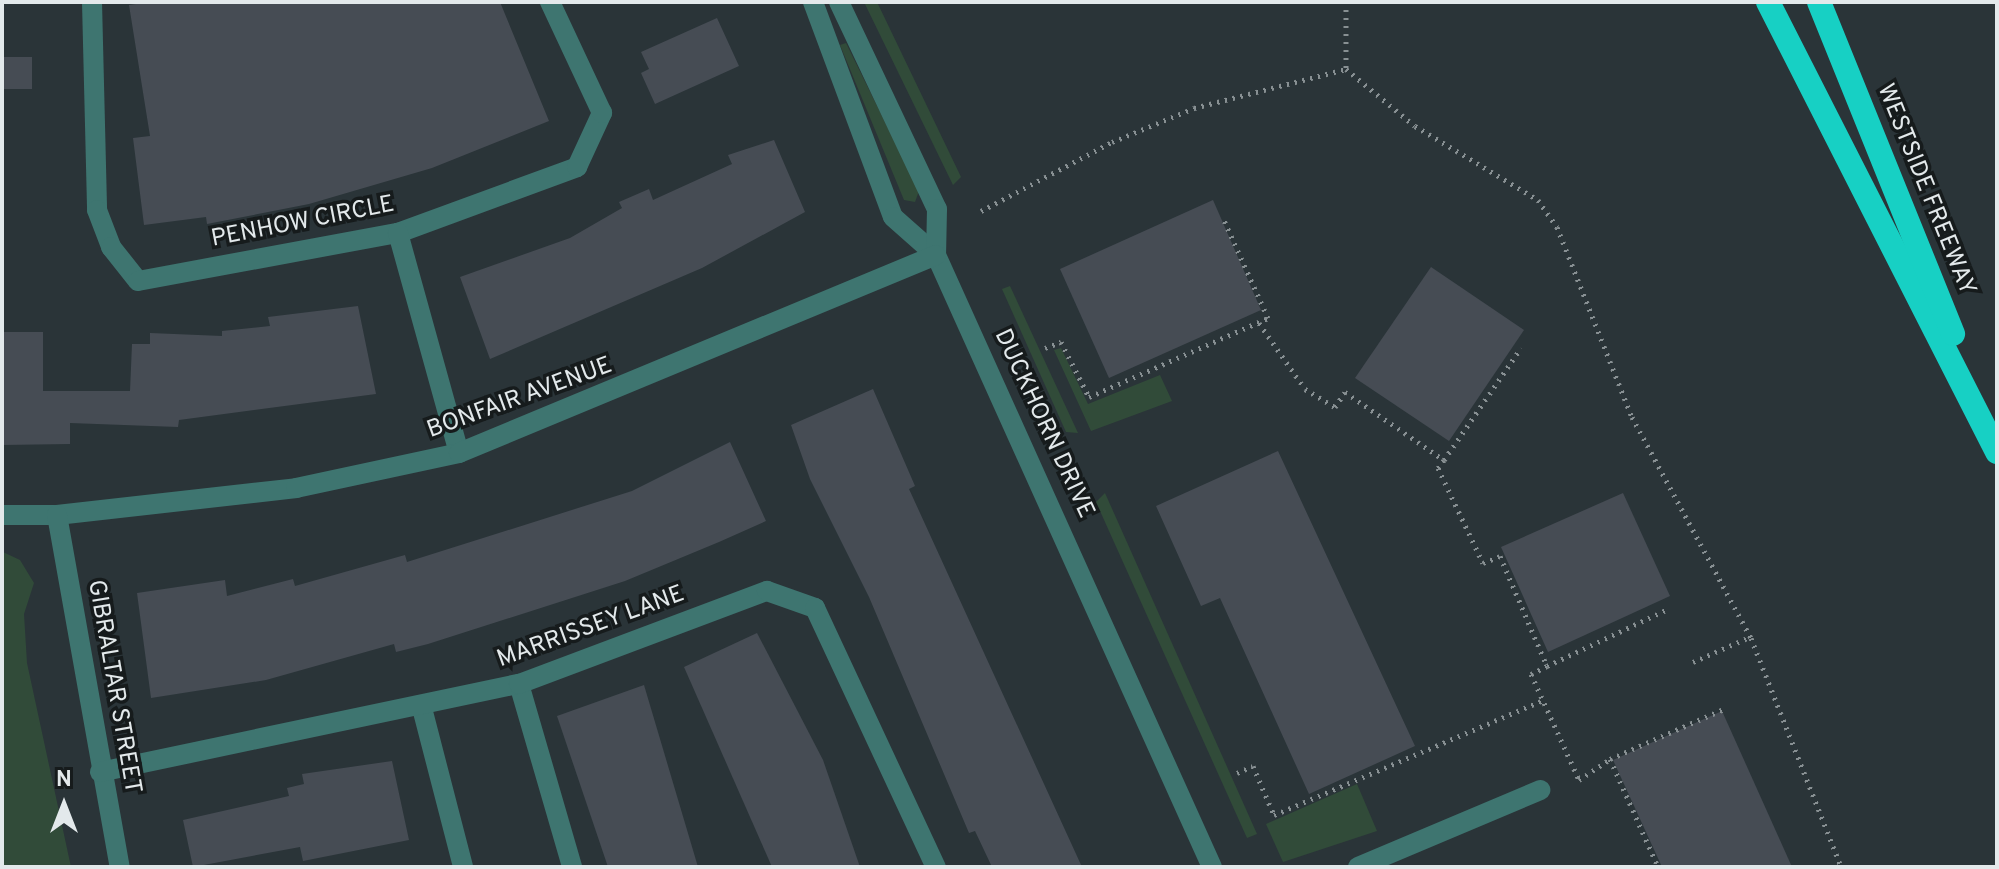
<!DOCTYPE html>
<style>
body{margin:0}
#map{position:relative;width:1999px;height:869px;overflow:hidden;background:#2a3438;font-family:Overpass,sans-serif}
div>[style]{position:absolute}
.green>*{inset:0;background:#314b39}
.building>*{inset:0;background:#464c54}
.path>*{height:5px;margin-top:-2.5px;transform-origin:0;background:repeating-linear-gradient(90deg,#889093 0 2px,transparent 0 8px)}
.lane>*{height:20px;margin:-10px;padding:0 10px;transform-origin:10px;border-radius:10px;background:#3e7570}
.street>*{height:20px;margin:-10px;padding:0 10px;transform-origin:10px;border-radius:10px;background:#3e7570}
.highway>*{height:24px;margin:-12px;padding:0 12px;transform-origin:12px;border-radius:12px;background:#17d0c4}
span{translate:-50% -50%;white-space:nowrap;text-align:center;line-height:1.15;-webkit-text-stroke:7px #161b1c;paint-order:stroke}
.street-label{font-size:24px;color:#e3e9eb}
.frame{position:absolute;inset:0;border:4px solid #e3e9eb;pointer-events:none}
.north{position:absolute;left:24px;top:765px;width:80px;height:80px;-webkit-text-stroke:6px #161b1c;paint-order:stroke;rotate:0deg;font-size:22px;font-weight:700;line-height:32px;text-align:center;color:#e3e9eb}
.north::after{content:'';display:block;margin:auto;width:28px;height:36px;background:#e3e9eb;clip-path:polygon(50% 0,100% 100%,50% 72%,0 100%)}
</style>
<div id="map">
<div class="green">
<div style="clip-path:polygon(864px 2px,877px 2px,961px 177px,953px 185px)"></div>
<div style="clip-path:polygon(846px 43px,919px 191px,915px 202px,904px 200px,840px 45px)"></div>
<div style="clip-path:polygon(1010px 286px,1078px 433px,1066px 432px,1002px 289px)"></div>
<div style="clip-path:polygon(1061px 348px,1088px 404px,1160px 375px,1172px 401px,1091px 431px,1054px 350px)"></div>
<div style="clip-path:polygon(1105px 493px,1257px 834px,1247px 838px,1096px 502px)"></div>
<div style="clip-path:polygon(3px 552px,20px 560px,34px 583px,24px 614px,27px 663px,71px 867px,2px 867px)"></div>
<div style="clip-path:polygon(1357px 784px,1377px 831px,1283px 862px,1266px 824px)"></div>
</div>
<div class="building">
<div style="clip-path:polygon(149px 2px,500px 2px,549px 121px,432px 168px,309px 204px,207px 224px,206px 217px,144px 225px,133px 138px,150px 136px,129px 5px)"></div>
<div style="clip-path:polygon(717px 18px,739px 66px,655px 104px,641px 73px,649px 69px,641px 52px)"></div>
<div style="clip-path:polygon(2px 57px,32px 57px,32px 89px,2px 89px)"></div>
<div style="clip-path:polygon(774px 140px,805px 212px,702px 268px,490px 359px,460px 277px,570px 238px,622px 208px,619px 202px,649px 189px,653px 200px,732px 164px,728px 155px)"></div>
<div style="clip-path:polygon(1213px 200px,1261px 310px,1109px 378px,1060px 269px)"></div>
<div style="clip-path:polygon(1431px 267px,1524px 330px,1449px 441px,1355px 378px)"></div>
<div style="clip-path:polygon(358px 306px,376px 394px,179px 420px,178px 427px,70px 423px,70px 444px,2px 445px,2px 332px,43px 332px,43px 391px,130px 391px,132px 344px,150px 344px,150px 333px,222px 336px,222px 331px,270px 326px,268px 317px)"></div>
<div style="clip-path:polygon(873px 389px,915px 486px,909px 489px,1082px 867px,992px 867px,975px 831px,969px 833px,869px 597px,810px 479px,791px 425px)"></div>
<div style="clip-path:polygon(730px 442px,766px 521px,719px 542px,625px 581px,428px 644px,396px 652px,394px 644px,266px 680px,151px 698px,137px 593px,225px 580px,227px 596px,293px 579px,295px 586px,405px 555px,407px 562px,632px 491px)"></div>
<div style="clip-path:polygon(1278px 451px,1415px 746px,1309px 794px,1220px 598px,1201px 606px,1156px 506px)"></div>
<div style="clip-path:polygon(1623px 493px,1670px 596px,1548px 652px,1501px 547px)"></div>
<div style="clip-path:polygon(757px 633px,823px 760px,860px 867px,772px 867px,684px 667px)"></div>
<div style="clip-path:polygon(644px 685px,698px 867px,608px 867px,557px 716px)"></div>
<div style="clip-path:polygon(1722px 711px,1792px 867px,1662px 867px,1613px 760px)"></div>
<div style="clip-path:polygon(392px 761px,409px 840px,303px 861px,300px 847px,193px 867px,183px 820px,289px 796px,287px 788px,304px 784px,302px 774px)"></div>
</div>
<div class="path">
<div style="left:1346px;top:2px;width:67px;rotate:90deg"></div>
<div style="left:1346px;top:69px;width:89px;rotate:39.6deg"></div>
<div style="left:1415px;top:126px;width:144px;rotate:31deg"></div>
<div style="left:1538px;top:200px;width:33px;rotate:55deg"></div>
<div style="left:1557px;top:227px;width:204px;rotate:68.5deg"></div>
<div style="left:1632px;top:417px;width:251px;rotate:61.7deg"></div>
<div style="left:1751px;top:638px;width:246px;rotate:68.5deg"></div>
<div style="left:981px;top:211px;width:148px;rotate:-27.8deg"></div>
<div style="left:1112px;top:142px;width:89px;rotate:-22.5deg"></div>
<div style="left:1194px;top:108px;width:157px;rotate:-14.4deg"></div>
<div style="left:1259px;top:323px;width:80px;rotate:55.1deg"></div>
<div style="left:1305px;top:389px;width:35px;rotate:31deg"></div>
<div style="left:1335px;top:407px;width:18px;rotate:-56deg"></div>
<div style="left:1345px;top:392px;width:120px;rotate:34.5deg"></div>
<div style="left:1444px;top:460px;width:10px;rotate:127deg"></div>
<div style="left:1438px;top:468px;width:105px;rotate:64.7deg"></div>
<div style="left:1483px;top:563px;width:18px;rotate:-22deg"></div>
<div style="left:1500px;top:556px;width:120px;rotate:66.9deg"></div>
<div style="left:1547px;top:666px;width:18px;rotate:153deg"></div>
<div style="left:1531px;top:674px;width:116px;rotate:65.6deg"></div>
<div style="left:1579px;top:780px;width:37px;rotate:-34deg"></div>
<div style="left:1610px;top:759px;width:118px;rotate:66deg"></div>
<div style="left:1045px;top:348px;width:17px;rotate:-21deg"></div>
<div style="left:1061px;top:342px;width:62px;rotate:63deg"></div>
<div style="left:1089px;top:397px;width:196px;rotate:-23.8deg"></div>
<div style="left:1268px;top:318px;width:107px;rotate:-114.2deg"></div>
<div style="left:1444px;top:460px;width:136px;rotate:-55.5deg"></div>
<div style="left:1693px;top:662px;width:62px;rotate:-23.7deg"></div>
<div style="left:1547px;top:666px;width:132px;rotate:-25.2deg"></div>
<div style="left:1610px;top:759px;width:124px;rotate:-23.7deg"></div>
<div style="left:1237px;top:773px;width:17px;rotate:-24deg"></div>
<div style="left:1253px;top:766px;width:53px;rotate:66.8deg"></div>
<div style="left:1274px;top:815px;width:293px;rotate:-23.1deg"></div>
</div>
<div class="lane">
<div style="left:1358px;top:867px;width:198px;rotate:-22.9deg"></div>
</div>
<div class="street">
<div style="left:92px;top:2px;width:208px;rotate:88.6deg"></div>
<div style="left:97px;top:210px;width:40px;rotate:69deg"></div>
<div style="left:111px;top:247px;width:43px;rotate:51.5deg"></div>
<div style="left:138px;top:281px;width:264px;rotate:-10.5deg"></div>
<div style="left:398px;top:233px;width:191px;rotate:-20.2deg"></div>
<div style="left:577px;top:167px;width:60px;rotate:-65.2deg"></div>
<div style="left:602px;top:113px;width:123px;rotate:-115.1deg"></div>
<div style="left:813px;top:2px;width:229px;rotate:69.6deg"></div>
<div style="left:893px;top:217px;width:57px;rotate:41.5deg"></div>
<div style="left:839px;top:2px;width:229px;rotate:64.7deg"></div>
<div style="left:937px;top:209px;width:46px;rotate:91.2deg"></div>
<div style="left:936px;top:255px;width:671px;rotate:65.73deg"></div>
<div style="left:398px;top:233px;width:228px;rotate:74.5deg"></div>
<div style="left:2px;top:515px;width:55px"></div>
<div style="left:57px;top:515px;width:241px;rotate:-6.4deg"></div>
<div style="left:296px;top:488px;width:167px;rotate:-12.1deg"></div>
<div style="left:459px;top:453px;width:516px;rotate:-22.54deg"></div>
<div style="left:57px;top:515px;width:358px;rotate:79.9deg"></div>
<div style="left:519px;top:684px;width:191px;rotate:73.8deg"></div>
<div style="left:422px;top:708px;width:164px;rotate:75.5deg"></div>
<div style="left:100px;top:772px;width:428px;rotate:-11.9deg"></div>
<div style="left:519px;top:684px;width:265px;rotate:-20.6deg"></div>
<div style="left:767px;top:591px;width:51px;rotate:19.5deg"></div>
<div style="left:815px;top:608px;width:286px;rotate:65deg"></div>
</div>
<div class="highway">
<div style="left:1768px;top:2px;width:505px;rotate:63.03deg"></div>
<div style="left:1819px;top:2px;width:358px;rotate:68deg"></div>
</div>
<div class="street-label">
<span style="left:1925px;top:190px;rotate:68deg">WESTSIDE FREEWAY</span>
<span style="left:303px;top:223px;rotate:-11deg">PENHOW CIRCLE</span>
<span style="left:520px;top:399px;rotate:-20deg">BONFAIR AVENUE</span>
<span style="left:1043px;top:424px;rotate:65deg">DUCKHORN DRIVE</span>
<span style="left:591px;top:628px;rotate:-20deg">MARRISSEY LANE</span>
<span style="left:113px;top:687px;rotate:80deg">GIBRALTAR STREET</span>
</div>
<div class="frame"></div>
<div class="north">N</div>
</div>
